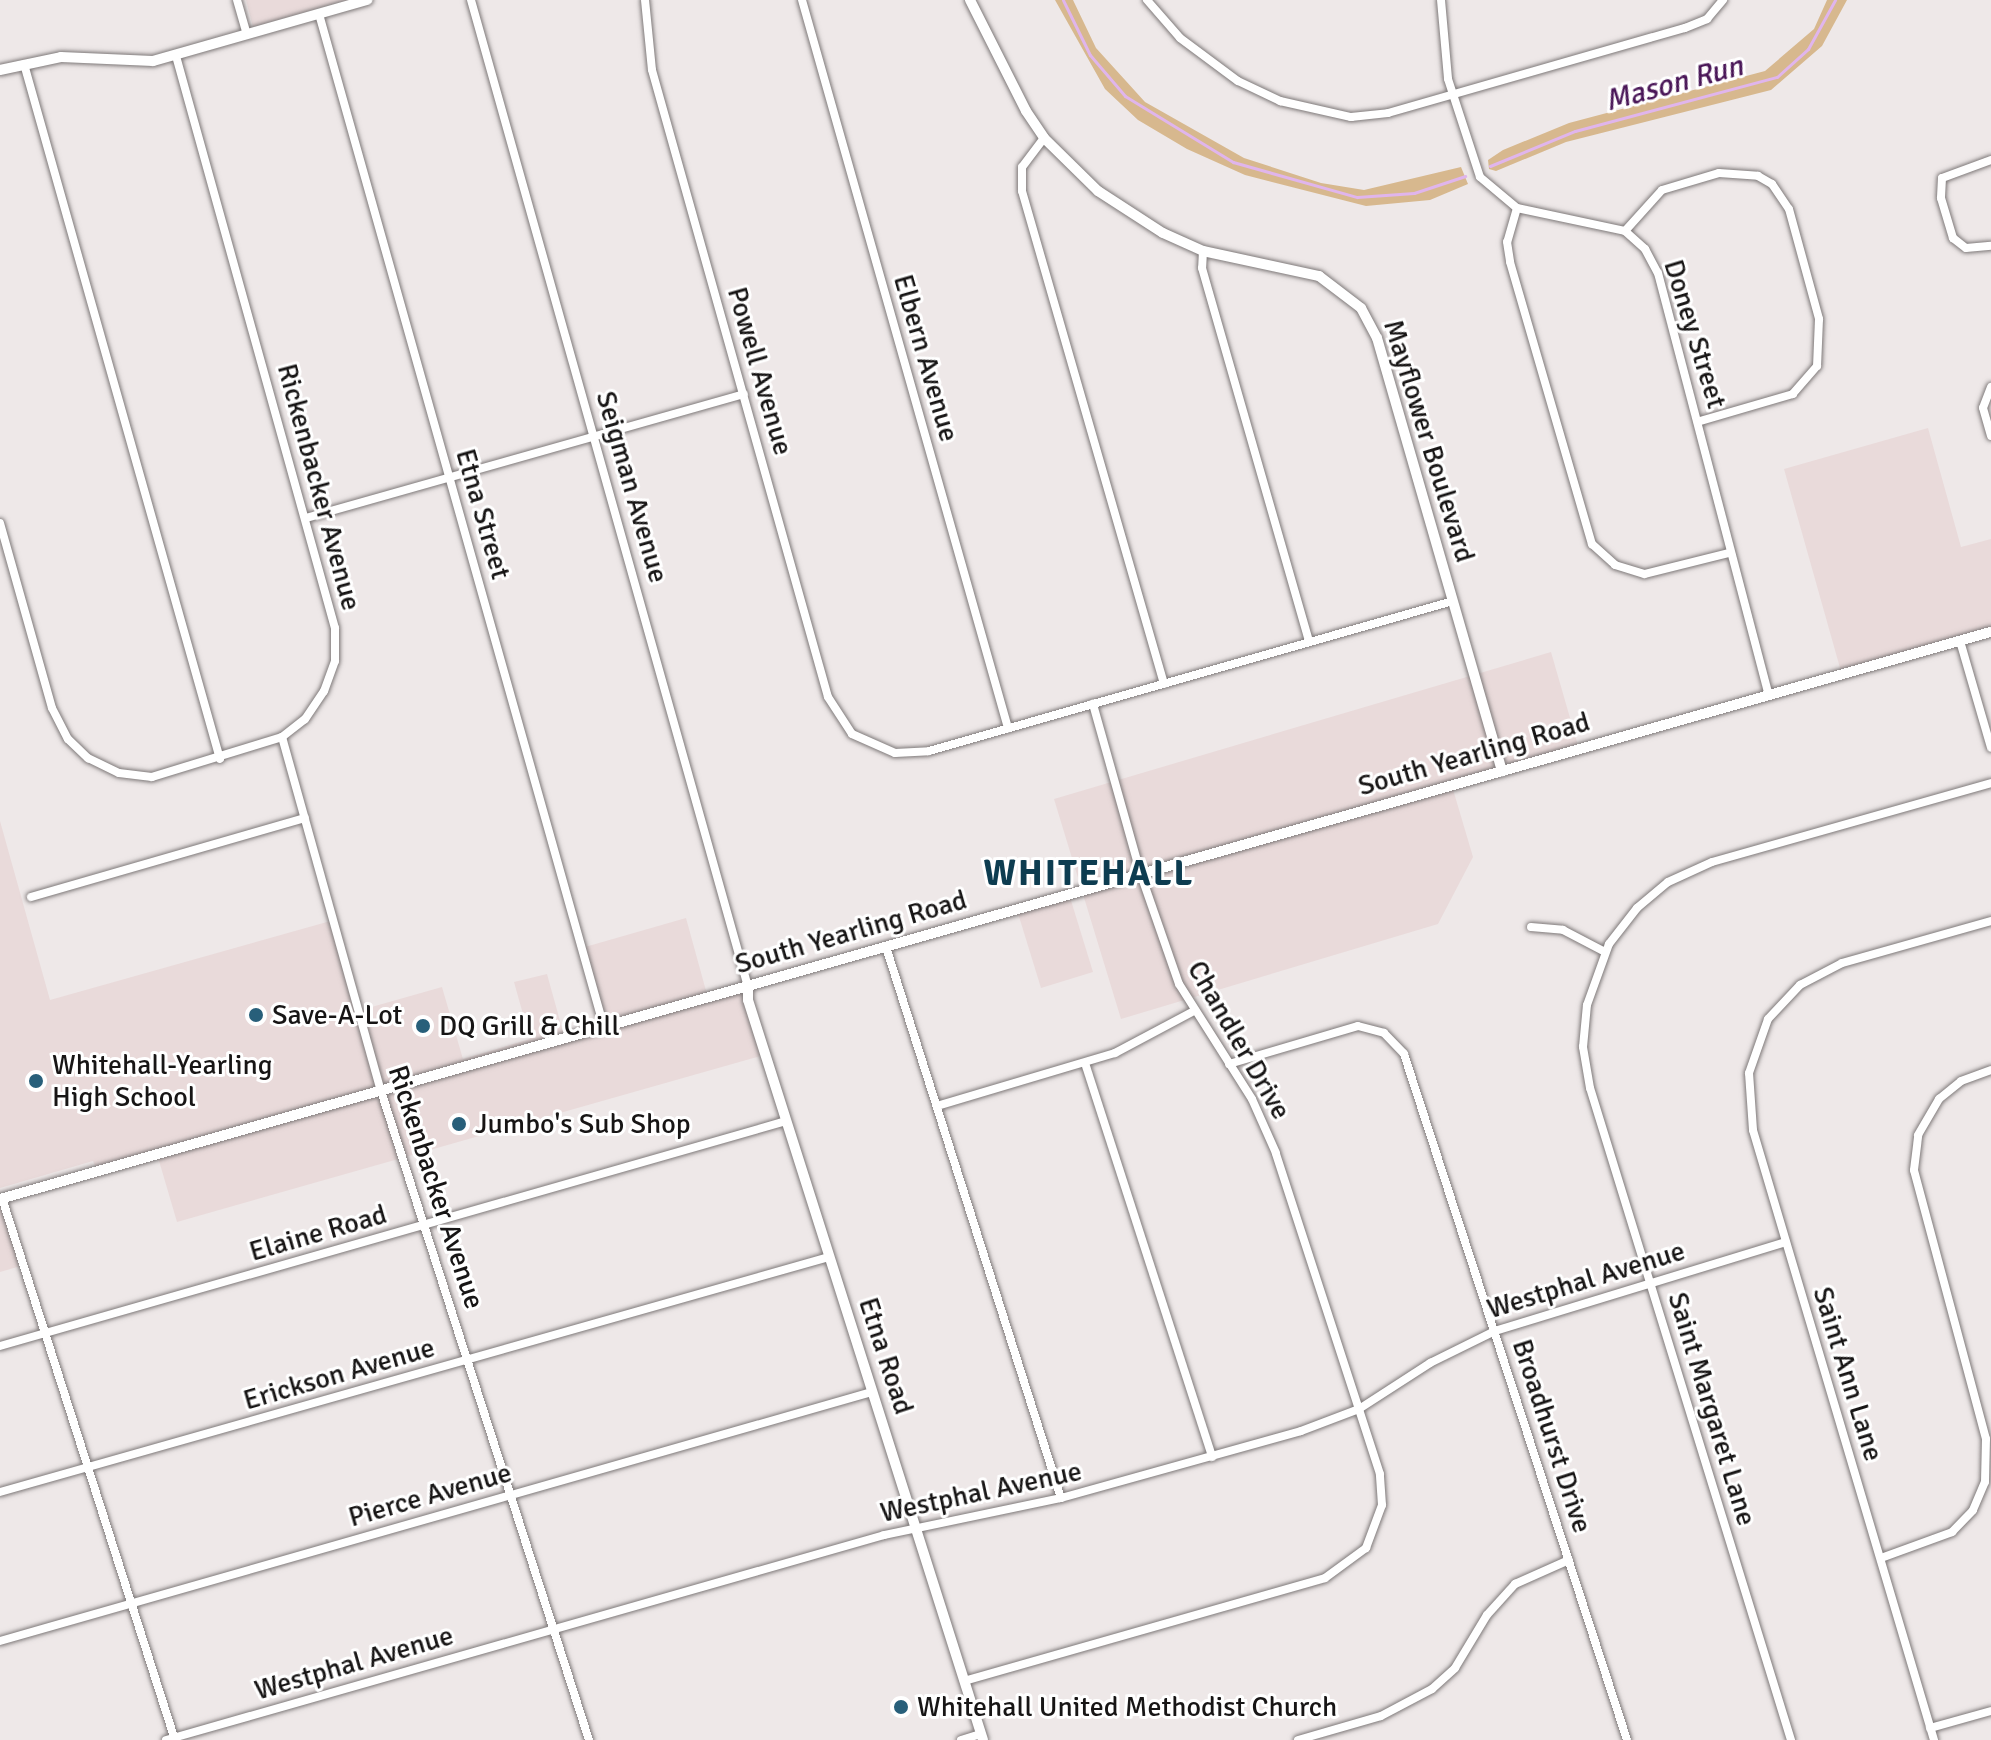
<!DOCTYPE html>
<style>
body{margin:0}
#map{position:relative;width:1991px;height:1740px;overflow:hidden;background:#eee8e8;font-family:Signika,sans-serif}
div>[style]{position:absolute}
.built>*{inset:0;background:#e9dada}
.green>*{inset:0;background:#d7b88e}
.stream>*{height:3px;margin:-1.5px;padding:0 1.5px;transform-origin:1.5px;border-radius:1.5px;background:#e0b5ec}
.roads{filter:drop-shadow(0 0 2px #7e7979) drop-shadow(0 0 2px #7e7979)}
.minor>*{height:8px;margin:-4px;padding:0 4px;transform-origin:4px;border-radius:4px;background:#fff}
.tertiary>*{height:10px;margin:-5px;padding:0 5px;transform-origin:5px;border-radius:5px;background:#fff}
.dots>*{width:22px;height:22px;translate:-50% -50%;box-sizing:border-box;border:4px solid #fff;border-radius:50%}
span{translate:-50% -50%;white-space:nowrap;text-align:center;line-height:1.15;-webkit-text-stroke:6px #fff;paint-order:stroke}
.street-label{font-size:28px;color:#171515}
.poi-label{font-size:28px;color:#171515}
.left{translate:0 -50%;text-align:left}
.water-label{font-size:30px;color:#4a1758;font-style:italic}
.district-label{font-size:36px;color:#0d3c50;font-weight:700;letter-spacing:2px}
</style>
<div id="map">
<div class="built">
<div style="clip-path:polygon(246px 0,347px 0,253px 27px)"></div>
<div style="clip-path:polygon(1928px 428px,1961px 547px,1991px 539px,1991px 632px,1842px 675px,1784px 469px)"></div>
<div style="clip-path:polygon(1551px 652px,1579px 749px,1452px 786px,1473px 857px,1438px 924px,1121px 1019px,1054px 799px)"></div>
<div style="clip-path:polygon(0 821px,50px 1000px,334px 920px,361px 1010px,442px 987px,463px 1059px,530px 1039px,514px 982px,547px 974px,565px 1039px,607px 1027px,585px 947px,686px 918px,708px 998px,744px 989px,764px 1055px,177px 1222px,157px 1154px,97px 1170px,93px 1161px,0 1188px)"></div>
<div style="clip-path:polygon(1069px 894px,1093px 972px,1041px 988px,1017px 910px)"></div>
<div style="clip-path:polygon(0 1192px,24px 1265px,0 1272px)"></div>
</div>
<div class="green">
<div style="clip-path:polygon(1055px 0,1073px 0,1096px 48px,1145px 102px,1244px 158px,1321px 183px,1364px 190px,1461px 167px,1468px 184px,1430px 200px,1366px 206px,1245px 175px,1187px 149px,1138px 120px,1105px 89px)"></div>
<div style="clip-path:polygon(1827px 0,1847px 0,1822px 46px,1771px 90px,1566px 142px,1496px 171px,1489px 169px,1488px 160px,1503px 150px,1569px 123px,1765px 71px,1814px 29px)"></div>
</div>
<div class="stream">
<div style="left:1063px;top:0;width:61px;rotate:63.9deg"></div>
<div style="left:1090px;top:55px;width:54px;rotate:49.5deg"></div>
<div style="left:1125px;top:96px;width:127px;rotate:31.4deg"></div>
<div style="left:1233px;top:162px;width:129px;rotate:15.8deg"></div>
<div style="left:1357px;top:197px;width:57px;rotate:-4deg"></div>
<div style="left:1414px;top:193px;width:54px;rotate:-18.4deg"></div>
<div style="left:1490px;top:166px;width:92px;rotate:-22.4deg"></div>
<div style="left:1575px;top:131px;width:209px;rotate:-15deg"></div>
<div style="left:1777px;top:77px;width:42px;rotate:-42.1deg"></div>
<div style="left:1808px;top:49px;width:56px;rotate:-61.1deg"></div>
</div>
<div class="roads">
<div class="minor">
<div style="left:237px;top:0;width:36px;rotate:74deg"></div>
<div style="left:471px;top:0;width:1025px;rotate:74.32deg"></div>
<div style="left:645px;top:0;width:70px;rotate:84.3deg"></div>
<div style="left:652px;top:70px;width:651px;rotate:74.32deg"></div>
<div style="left:828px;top:697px;width:44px;rotate:57deg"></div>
<div style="left:852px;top:734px;width:47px;rotate:23.8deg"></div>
<div style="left:895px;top:753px;width:34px;rotate:-3deg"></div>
<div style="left:929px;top:751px;width:545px;rotate:-15.97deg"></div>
<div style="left:802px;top:0;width:757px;rotate:74.2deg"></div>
<div style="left:1147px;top:0;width:50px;rotate:49deg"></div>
<div style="left:1180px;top:38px;width:72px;rotate:36.6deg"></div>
<div style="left:1238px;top:81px;width:47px;rotate:25.5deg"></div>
<div style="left:1280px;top:101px;width:73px;rotate:12.7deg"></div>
<div style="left:1351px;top:117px;width:37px;rotate:-6deg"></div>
<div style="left:1388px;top:113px;width:309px;rotate:-16deg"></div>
<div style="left:1685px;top:28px;width:24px;rotate:-22deg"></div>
<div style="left:1707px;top:19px;width:25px;rotate:-50deg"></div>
<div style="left:1441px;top:0;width:79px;rotate:84.9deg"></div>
<div style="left:1448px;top:79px;width:103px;rotate:71.9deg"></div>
<div style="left:1480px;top:177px;width:48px;rotate:40deg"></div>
<div style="left:1517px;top:208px;width:110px;rotate:12deg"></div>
<div style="left:1625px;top:231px;width:27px;rotate:42deg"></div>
<div style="left:1645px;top:249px;width:27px;rotate:62deg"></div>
<div style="left:1658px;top:273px;width:436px;rotate:75.3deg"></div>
<div style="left:319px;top:14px;width:1052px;rotate:74.29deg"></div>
<div style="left:176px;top:56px;width:594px;rotate:74.47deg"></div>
<div style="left:335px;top:628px;width:33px;rotate:90deg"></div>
<div style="left:335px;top:661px;width:32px;rotate:110deg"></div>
<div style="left:324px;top:691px;width:34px;rotate:124deg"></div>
<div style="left:305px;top:719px;width:29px;rotate:142deg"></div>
<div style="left:282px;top:737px;width:368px;rotate:74.4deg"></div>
<div style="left:381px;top:1091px;width:682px;rotate:72.23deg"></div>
<div style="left:24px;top:64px;width:722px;rotate:74.25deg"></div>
<div style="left:1044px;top:138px;width:36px;rotate:127deg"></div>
<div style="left:1022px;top:167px;width:24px;rotate:90deg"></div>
<div style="left:1022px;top:191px;width:513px;rotate:73.93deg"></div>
<div style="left:1991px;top:160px;width:52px;rotate:159.8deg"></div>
<div style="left:1942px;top:178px;width:20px;rotate:93deg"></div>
<div style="left:1941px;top:198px;width:42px;rotate:73.3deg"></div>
<div style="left:1953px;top:238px;width:16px;rotate:38deg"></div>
<div style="left:1966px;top:248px;width:25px;rotate:-5deg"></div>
<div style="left:1517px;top:208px;width:35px;rotate:106deg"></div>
<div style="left:1507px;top:242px;width:20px;rotate:81deg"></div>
<div style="left:1510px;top:262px;width:294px;rotate:73.8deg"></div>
<div style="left:1592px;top:544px;width:31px;rotate:42deg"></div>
<div style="left:1615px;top:565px;width:31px;rotate:17deg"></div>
<div style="left:1645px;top:574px;width:87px;rotate:-14deg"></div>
<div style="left:1625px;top:231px;width:55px;rotate:-47.9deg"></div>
<div style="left:1662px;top:190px;width:59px;rotate:-16.6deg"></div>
<div style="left:1719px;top:173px;width:39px;rotate:4deg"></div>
<div style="left:1758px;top:176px;width:16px;rotate:30deg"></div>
<div style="left:1772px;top:184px;width:30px;rotate:56deg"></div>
<div style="left:1789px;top:209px;width:114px;rotate:74.7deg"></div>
<div style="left:1819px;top:319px;width:47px;rotate:92.4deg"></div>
<div style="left:1817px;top:366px;width:37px;rotate:131deg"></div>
<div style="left:1793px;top:394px;width:97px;rotate:163.8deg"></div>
<div style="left:1203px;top:251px;width:17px;rotate:93deg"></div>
<div style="left:1202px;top:268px;width:389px;rotate:74deg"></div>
<div style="left:1991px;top:387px;width:22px;rotate:111deg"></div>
<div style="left:1983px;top:408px;width:29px;rotate:74deg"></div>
<div style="left:306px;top:518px;width:455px;rotate:-15.8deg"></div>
<div style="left:0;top:523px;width:192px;rotate:74.3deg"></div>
<div style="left:52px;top:708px;width:35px;rotate:63deg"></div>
<div style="left:68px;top:739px;width:28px;rotate:44deg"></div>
<div style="left:88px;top:758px;width:34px;rotate:26deg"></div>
<div style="left:119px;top:773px;width:33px;rotate:7deg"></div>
<div style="left:152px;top:777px;width:136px;rotate:-17.1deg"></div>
<div style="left:1960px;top:641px;width:111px;rotate:73.8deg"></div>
<div style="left:31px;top:897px;width:285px;rotate:-16.1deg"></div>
<div style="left:1531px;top:927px;width:32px;rotate:5deg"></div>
<div style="left:1563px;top:930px;width:47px;rotate:27.6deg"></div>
<div style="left:886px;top:947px;width:578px;rotate:72.38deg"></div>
<div style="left:1085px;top:1063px;width:414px;rotate:72.1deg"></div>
<div style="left:1229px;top:1064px;width:134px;rotate:-16.4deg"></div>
<div style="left:1358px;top:1026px;width:27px;rotate:15deg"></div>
<div style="left:1384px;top:1033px;width:29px;rotate:46deg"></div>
<div style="left:1404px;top:1054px;width:721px;rotate:71.99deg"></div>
<div style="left:937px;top:1106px;width:186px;rotate:-16.6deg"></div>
<div style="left:1115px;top:1053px;width:87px;rotate:-28deg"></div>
<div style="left:2px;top:1198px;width:569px;rotate:72.3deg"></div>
<div style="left:0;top:1346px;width:818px;rotate:-15.97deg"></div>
<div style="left:0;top:1492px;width:862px;rotate:-15.83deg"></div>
<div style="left:1881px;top:1558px;width:76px;rotate:-20.1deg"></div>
<div style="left:1952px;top:1532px;width:30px;rotate:-46deg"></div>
<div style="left:1973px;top:1510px;width:30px;rotate:-67deg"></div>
<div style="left:1985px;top:1482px;width:43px;rotate:-88.7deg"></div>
<div style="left:1986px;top:1439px;width:278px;rotate:-105deg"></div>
<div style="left:1914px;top:1170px;width:35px;rotate:-83deg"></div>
<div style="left:1918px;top:1135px;width:42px;rotate:-59.7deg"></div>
<div style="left:1939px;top:1099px;width:28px;rotate:-39deg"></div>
<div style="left:1961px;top:1081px;width:32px;rotate:-20deg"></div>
<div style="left:0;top:1641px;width:907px;rotate:-15.94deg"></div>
<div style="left:964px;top:1681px;width:375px;rotate:-15.9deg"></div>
<div style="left:1325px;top:1578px;width:51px;rotate:-36.2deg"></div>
<div style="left:1366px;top:1548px;width:46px;rotate:-69.6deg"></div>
<div style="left:1382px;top:1505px;width:31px;rotate:-94deg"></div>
<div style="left:1380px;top:1474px;width:337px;rotate:-108deg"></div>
<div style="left:1276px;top:1153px;width:59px;rotate:-114deg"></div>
<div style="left:1252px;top:1099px;width:136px;rotate:-122.4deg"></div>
<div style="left:1179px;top:984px;width:115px;rotate:-109.2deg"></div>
<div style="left:1141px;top:875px;width:178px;rotate:-105.7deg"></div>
<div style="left:1930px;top:1728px;width:63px;rotate:-15.6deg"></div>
<div style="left:166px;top:1740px;width:747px;rotate:-15.93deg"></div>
<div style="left:884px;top:1535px;width:181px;rotate:-11.8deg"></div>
<div style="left:1061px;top:1498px;width:249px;rotate:-15.6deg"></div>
<div style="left:1301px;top:1431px;width:62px;rotate:-20.8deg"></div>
<div style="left:1359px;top:1409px;width:85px;rotate:-32.9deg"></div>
<div style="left:1430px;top:1363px;width:72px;rotate:-26.2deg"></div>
<div style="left:1495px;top:1331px;width:304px;rotate:-17deg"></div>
<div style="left:961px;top:1740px;width:21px;rotate:-17deg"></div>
<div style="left:1298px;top:1740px;width:86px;rotate:-16.1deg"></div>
<div style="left:1381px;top:1716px;width:58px;rotate:-27.9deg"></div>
<div style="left:1432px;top:1689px;width:31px;rotate:-42deg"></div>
<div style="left:1455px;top:1668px;width:62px;rotate:-58.9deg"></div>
<div style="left:1487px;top:1615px;width:42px;rotate:-47.9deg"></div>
<div style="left:1515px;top:1584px;width:59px;rotate:-24deg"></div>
<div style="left:1791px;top:1740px;width:682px;rotate:-107.13deg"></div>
<div style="left:1590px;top:1088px;width:42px;rotate:-99.7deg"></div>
<div style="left:1583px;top:1047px;width:42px;rotate:-84.6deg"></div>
<div style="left:1587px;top:1005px;width:65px;rotate:-70.2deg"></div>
<div style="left:1609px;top:944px;width:46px;rotate:-52.1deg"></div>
<div style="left:1637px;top:908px;width:40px;rotate:-40deg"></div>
<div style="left:1668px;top:882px;width:48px;rotate:-24.4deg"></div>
<div style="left:1712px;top:862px;width:290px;rotate:-15.8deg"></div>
<div style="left:1934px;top:1740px;width:636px;rotate:-106.53deg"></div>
<div style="left:1753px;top:1130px;width:57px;rotate:-94deg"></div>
<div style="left:1749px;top:1073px;width:57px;rotate:-70.6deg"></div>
<div style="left:1768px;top:1019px;width:47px;rotate:-46.7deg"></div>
<div style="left:1800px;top:985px;width:47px;rotate:-27.6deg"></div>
<div style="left:1842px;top:963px;width:155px;rotate:-15.7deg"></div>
</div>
<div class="tertiary">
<div style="left:970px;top:0;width:124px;rotate:63.2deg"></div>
<div style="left:1026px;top:111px;width:32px;rotate:56deg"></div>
<div style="left:1044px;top:138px;width:76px;rotate:44.5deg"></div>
<div style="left:1098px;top:191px;width:77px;rotate:32.9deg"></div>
<div style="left:1163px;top:233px;width:44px;rotate:24.2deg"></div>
<div style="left:1203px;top:251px;width:119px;rotate:12.2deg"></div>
<div style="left:1319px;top:276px;width:53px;rotate:37.3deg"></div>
<div style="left:1361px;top:308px;width:34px;rotate:62deg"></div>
<div style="left:1377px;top:338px;width:451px;rotate:73.9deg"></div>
<div style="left:0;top:70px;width:62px;rotate:-12deg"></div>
<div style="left:61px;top:57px;width:92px;rotate:2.5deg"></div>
<div style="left:153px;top:61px;width:223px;rotate:-15.9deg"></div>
<div style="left:748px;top:987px;width:13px;rotate:90deg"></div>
<div style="left:748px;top:1000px;width:776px;rotate:72.38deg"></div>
<div style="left:0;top:1199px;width:2070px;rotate:-15.9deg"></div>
</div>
</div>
<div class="dots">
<div style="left:256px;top:1015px;background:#285f7a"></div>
<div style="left:423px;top:1026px;background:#285f7a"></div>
<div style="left:36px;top:1081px;background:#285f7a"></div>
<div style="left:459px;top:1124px;background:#285f7a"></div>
<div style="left:901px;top:1707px;background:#285f7a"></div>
</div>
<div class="street-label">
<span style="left:1695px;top:334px;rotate:73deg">Doney Street</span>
<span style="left:926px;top:358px;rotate:74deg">Elbern Avenue</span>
<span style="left:760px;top:371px;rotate:74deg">Powell Avenue</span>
<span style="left:1429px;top:441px;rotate:73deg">Mayflower Boulevard</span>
<span style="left:319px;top:487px;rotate:75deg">Rickenbacker Avenue</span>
<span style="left:632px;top:487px;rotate:74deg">Seigman Avenue</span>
<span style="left:483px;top:514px;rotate:74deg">Etna Street</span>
<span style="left:1474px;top:754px;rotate:-16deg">South Yearling Road</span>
<span style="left:851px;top:932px;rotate:-16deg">South Yearling Road</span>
<span style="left:1239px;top:1040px;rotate:60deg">Chandler Drive</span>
<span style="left:436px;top:1187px;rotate:72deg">Rickenbacker Avenue</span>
<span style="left:318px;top:1233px;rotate:-16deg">Elaine Road</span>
<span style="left:1586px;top:1280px;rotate:-17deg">Westphal Avenue</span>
<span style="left:886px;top:1356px;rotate:72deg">Etna Road</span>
<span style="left:339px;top:1374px;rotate:-16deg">Erickson Avenue</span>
<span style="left:1848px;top:1374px;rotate:73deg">Saint Ann Lane</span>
<span style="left:1712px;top:1409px;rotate:73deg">Saint Margaret Lane</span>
<span style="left:1552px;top:1436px;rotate:72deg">Broadhurst Drive</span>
<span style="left:981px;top:1492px;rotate:-12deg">Westphal Avenue</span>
<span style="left:430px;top:1495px;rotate:-16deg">Pierce Avenue</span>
<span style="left:354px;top:1663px;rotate:-16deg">Westphal Avenue</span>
</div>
<div class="poi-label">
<span class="left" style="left:272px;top:1015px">Save-A-Lot</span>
<span class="left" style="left:439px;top:1026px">DQ Grill &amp; Chill</span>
<span class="left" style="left:52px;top:1081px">Whitehall-Yearling<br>High School</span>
<span class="left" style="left:475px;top:1124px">Jumbo's Sub Shop</span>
<span class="left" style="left:917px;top:1707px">Whitehall United Methodist Church</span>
</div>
<div class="water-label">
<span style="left:1674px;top:84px;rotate:-15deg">Mason Run</span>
</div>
<div class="district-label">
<span style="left:1089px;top:874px">WHITEHALL</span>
</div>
</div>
